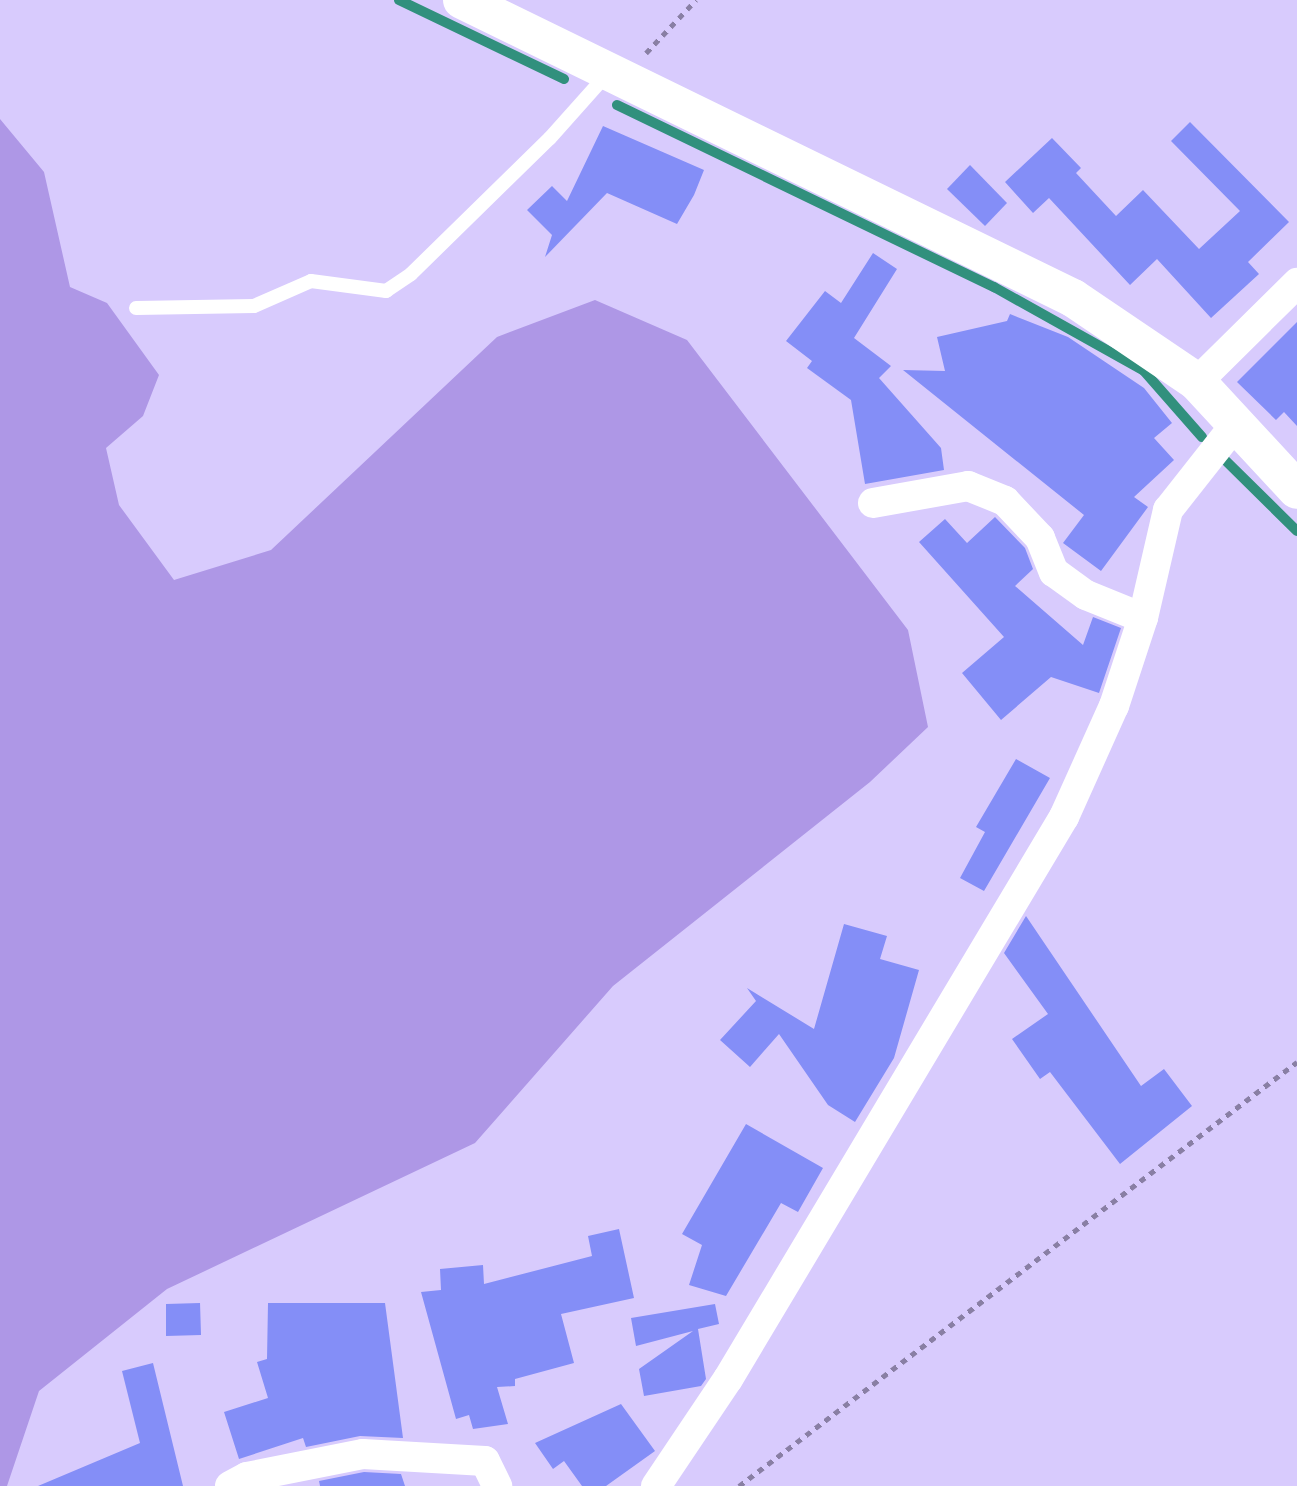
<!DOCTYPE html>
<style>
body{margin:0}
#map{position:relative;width:1297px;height:1486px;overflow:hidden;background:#d8cbfd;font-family:Arial,sans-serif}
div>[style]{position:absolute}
.green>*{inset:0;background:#ae97e6}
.stream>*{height:10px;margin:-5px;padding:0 5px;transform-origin:5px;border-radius:5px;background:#31907d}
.building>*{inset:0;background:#848ef7}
.path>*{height:5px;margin-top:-2.5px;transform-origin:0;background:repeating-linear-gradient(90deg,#897fa4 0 6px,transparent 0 12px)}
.service>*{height:14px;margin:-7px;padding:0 7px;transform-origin:7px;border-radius:7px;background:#fff}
.minor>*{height:30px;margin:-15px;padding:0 15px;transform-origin:15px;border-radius:15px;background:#fff}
.tertiary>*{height:38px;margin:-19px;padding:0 19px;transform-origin:19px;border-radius:19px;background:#fff}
span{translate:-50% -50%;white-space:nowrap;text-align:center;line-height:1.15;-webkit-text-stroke:6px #f5f4fa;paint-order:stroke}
</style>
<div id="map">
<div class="green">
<div style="clip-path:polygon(0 119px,44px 172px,70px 287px,107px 303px,159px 375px,143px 416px,106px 448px,119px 505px,174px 580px,271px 550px,497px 337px,595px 300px,687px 340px,908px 630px,928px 727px,870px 782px,613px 986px,475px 1143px,167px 1289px,39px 1391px,7px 1486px,0 1486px)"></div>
</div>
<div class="stream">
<div style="left:399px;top:0;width:183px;rotate:25.6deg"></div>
<div style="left:617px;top:105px;width:419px;rotate:25.8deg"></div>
<div style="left:994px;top:287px;width:172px;rotate:29.2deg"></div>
<div style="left:1144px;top:371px;width:88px;rotate:48.7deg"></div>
<div style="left:1225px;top:460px;width:101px;rotate:44.6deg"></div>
</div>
<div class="building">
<div style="clip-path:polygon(1190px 122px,1289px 222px,1248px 262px,1259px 274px,1211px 318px,1157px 259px,1130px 285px,1049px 198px,1033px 213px,1005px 182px,1052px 138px,1081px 168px,1076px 173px,1116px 216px,1143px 190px,1199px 249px,1240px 211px,1171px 141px)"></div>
<div style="clip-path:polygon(603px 126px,704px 170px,694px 195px,677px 224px,607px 193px,545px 257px,552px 235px,527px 210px,552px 186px,567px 201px)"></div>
<div style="clip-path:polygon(970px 165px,1007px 203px,985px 226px,947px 189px)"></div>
<div style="clip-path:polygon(873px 253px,897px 269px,854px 338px,891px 366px,879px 378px,941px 448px,944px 470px,865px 484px,851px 400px,807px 368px,812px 361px,786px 341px,825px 291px,841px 303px)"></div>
<div style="clip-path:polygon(1010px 314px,1068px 337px,1144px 388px,1172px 423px,1154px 438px,1174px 460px,1134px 497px,1148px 507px,1101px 571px,1063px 543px,1084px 515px,903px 370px,945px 371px,937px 337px,1007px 321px)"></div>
<div style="clip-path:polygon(1297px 322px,1297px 426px,1284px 412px,1276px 420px,1237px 382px)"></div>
<div style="clip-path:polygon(995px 517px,1025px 548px,1033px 569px,1015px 586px,1083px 645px,1093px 617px,1121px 628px,1099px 693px,1051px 677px,1001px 720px,962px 673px,1004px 637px,919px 542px,945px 519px,967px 543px)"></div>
<div style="clip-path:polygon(1016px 759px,1050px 778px,984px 891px,960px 878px,985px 832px,976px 827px)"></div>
<div style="clip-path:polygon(1026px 916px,1141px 1086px,1164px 1069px,1192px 1106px,1120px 1164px,1050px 1072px,1040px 1079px,1012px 1039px,1048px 1014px,1004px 953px)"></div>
<div style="clip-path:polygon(844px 924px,887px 936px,880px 959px,919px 970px,894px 1058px,855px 1122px,828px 1105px,779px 1034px,750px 1067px,720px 1040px,756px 1001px,747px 988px,814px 1029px)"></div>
<div style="clip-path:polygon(746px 1124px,823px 1168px,798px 1212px,781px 1203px,726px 1296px,689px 1285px,702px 1245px,682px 1234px)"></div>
<div style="clip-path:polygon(619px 1229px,634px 1298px,561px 1314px,574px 1363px,515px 1379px,515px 1386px,497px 1387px,508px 1424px,473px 1429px,469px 1415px,456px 1419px,421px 1292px,441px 1290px,440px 1269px,483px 1265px,484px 1284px,592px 1256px,588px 1236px)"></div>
<div style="clip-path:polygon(200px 1303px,201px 1335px,166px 1336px,166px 1304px)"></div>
<div style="clip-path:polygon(268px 1303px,385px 1303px,403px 1438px,360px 1436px,306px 1447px,303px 1438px,239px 1459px,224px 1412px,268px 1398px,257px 1362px,267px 1359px)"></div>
<div style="clip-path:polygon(715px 1304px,719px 1324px,698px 1329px,706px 1379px,701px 1386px,644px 1396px,639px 1369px,693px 1331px,636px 1346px,631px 1318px)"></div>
<div style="clip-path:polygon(153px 1363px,183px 1486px,38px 1486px,140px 1443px,122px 1371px)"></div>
<div style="clip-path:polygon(621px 1404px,655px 1451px,606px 1486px,582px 1486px,564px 1461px,553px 1469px,535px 1443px)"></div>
<div style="clip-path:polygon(364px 1472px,401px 1474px,405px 1486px,320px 1486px,319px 1481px)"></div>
</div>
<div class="path">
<div style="left:646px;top:53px;width:73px;rotate:-46.7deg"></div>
<div style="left:739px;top:1486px;width:701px;rotate:-37.23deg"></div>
</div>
<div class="service">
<div style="left:136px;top:308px;width:118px;rotate:-1deg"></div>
<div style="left:254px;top:306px;width:62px;rotate:-23.7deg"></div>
<div style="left:311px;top:281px;width:76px;rotate:7.6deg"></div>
<div style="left:386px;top:291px;width:30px;rotate:-34deg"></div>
<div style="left:411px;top:274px;width:194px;rotate:-44.4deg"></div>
<div style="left:550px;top:138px;width:86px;rotate:-48.3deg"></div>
</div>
<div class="minor">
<div style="left:1197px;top:382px;width:141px;rotate:-44.7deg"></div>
<div style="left:873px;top:503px;width:97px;rotate:-10.1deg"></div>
<div style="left:968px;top:486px;width:40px;rotate:22deg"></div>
<div style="left:1005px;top:501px;width:51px;rotate:46.6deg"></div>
<div style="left:1040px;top:538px;width:37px;rotate:68deg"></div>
<div style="left:1054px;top:572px;width:39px;rotate:36deg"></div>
<div style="left:1086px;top:595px;width:61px;rotate:22deg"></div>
<div style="left:230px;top:1486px;width:19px;rotate:-28deg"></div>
<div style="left:247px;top:1477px;width:118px;rotate:-11.2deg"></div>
<div style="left:363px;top:1454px;width:122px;rotate:3.3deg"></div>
<div style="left:485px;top:1461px;width:28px;rotate:64deg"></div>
<div style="left:656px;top:1486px;width:129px;rotate:-56.1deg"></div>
<div style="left:728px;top:1379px;width:655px;rotate:-59.13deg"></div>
<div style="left:1064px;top:817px;width:122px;rotate:-65.8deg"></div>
<div style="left:1114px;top:706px;width:93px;rotate:-71.8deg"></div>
<div style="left:1143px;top:618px;width:111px;rotate:-77deg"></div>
<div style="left:1168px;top:510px;width:107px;rotate:-51.8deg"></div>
</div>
<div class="tertiary">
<div style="left:462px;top:0;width:680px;rotate:26deg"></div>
<div style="left:1073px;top:298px;width:150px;rotate:34.1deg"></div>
<div style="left:1197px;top:382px;width:147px;rotate:47.2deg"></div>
</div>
</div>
